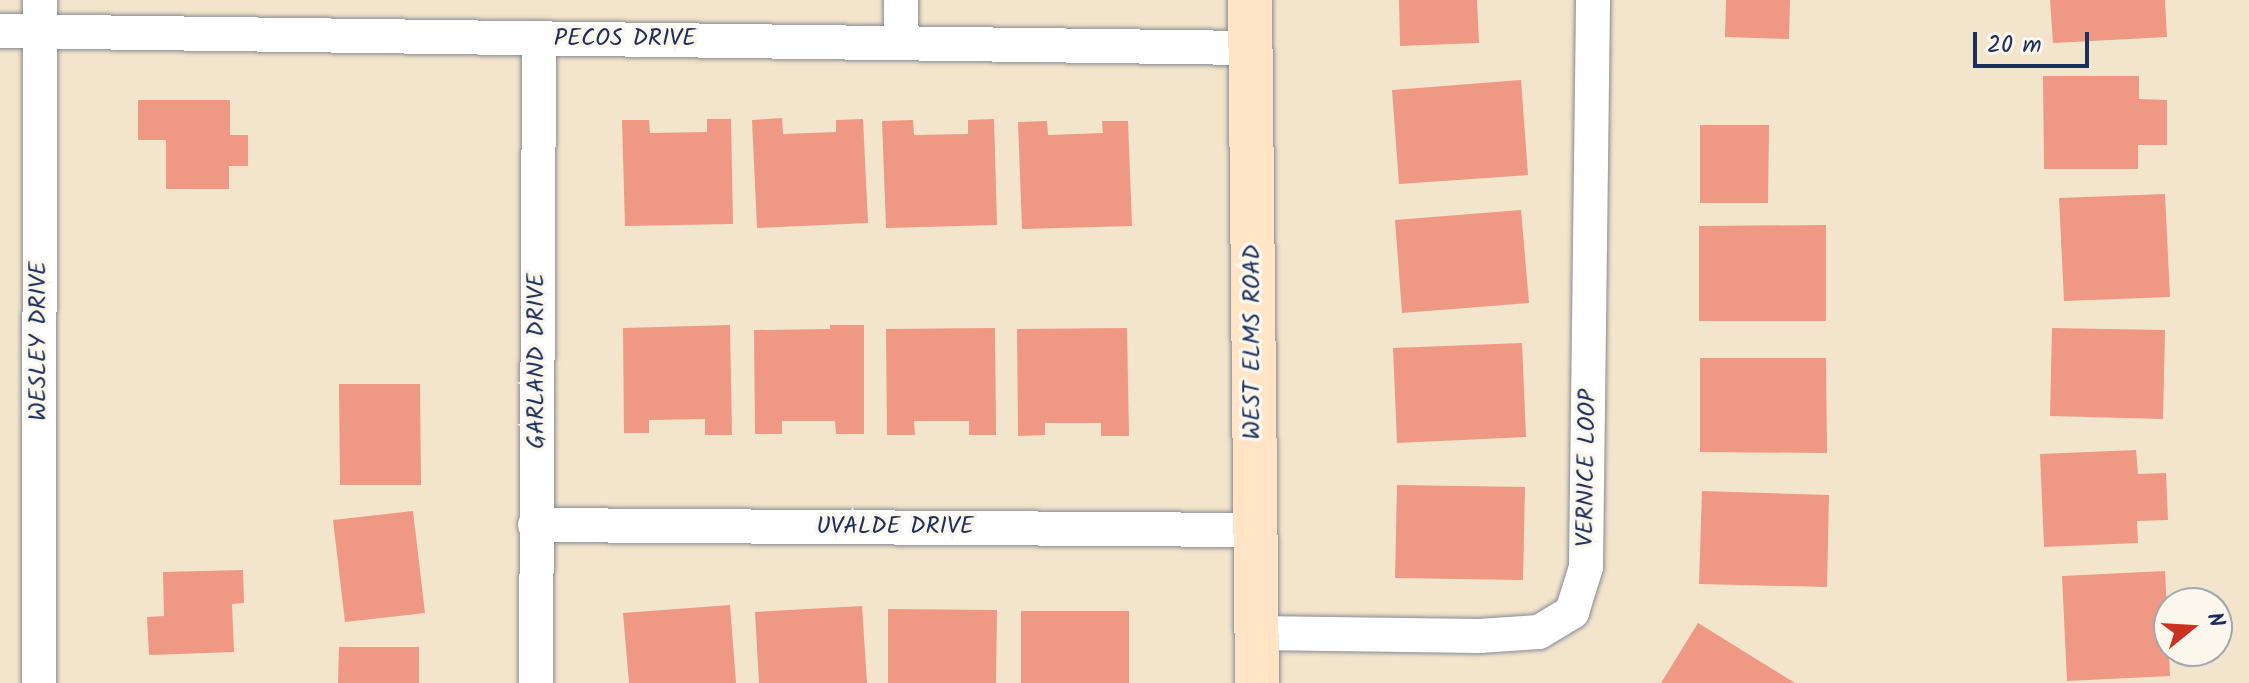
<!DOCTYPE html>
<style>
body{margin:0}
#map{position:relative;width:2249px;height:683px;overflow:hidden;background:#f3e5cb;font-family:Kalam,sans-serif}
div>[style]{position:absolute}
.building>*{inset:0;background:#ef9884}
.roads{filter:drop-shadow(0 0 2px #878a94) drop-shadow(0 0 2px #878a94)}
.street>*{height:34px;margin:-17px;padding:0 17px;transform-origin:17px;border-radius:17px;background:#fff}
.secondary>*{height:44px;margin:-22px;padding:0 22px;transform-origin:22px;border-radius:22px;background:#ffe4c6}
span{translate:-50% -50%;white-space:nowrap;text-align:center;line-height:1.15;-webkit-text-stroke:7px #fbf7ec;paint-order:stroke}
.street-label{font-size:24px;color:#1b2f5e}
.north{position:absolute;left:2153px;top:587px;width:80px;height:80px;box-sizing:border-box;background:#fbf7ec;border:2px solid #a1a7b3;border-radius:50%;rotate:72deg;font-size:22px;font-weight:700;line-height:32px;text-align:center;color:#1b2f5e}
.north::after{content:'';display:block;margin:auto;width:28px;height:36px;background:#c8321e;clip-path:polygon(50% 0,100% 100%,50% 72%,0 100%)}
.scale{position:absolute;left:1973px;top:32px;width:116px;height:36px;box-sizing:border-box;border:4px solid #1b2f5e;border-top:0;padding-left:10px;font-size:24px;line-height:28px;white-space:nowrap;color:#1b2f5e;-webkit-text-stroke:6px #fbf7ec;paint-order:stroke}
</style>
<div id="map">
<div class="building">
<div style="clip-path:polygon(1399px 0,1477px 0,1479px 43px,1400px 46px)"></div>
<div style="clip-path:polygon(1726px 0,1790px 0,1789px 39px,1725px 37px)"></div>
<div style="clip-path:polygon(2050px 0,2165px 0,2167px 37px,2053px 43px)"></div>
<div style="clip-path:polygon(2043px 76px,2139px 76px,2139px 99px,2167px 100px,2167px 145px,2138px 145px,2138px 169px,2044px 169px)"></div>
<div style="clip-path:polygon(1521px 80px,1528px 175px,1399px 184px,1392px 90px)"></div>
<div style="clip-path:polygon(138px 100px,230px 100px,230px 135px,248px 135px,248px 166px,229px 166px,229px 189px,166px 189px,166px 140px,138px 140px)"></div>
<div style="clip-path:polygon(782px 118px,783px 134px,836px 132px,836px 120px,863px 119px,868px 223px,757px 228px,752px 120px)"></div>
<div style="clip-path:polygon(707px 119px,731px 119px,733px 224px,625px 226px,622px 120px,649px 120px,650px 133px,707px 132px)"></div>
<div style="clip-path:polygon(994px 119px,997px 225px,886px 228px,882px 121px,913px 120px,914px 135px,968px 134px,968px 120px)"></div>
<div style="clip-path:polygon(1047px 121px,1048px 135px,1103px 133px,1102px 121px,1128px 121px,1132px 226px,1022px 229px,1018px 122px)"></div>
<div style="clip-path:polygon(1700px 125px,1769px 125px,1768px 203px,1700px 203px)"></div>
<div style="clip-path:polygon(2165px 194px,2170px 297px,2064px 301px,2059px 198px)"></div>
<div style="clip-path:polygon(1521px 210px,1529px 303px,1402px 313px,1395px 220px)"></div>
<div style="clip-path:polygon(1826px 225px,1826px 321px,1699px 321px,1699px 226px)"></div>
<div style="clip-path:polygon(730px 325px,732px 435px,705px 435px,705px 419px,649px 420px,649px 433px,624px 433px,623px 328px)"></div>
<div style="clip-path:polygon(830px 325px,864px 325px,864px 434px,836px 434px,835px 421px,782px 421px,782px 434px,755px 434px,754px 330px,830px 329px)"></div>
<div style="clip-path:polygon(995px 328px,996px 435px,969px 435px,969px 421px,914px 421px,915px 435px,887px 435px,886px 329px)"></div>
<div style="clip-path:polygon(1127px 328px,1129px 436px,1101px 436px,1101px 423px,1045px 423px,1045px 435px,1018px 436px,1017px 329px)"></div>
<div style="clip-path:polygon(2052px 328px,2165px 330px,2163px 419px,2050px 416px)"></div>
<div style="clip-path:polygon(1522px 343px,1526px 437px,1397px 443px,1393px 348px)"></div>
<div style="clip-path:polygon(1700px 358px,1826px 358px,1827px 453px,1700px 452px)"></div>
<div style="clip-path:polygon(339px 384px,420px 384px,421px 485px,340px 485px)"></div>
<div style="clip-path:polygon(2136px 450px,2138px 474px,2166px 473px,2168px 520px,2137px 521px,2138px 543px,2044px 547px,2040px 454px)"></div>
<div style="clip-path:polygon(1397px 485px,1525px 487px,1523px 580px,1395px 578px)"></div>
<div style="clip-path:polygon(1702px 491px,1829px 495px,1827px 587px,1699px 584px)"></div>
<div style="clip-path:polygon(413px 511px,425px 613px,345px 622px,333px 520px)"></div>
<div style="clip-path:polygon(243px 570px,244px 603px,232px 604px,234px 652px,149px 655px,147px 617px,164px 616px,163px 572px)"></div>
<div style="clip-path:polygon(2165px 571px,2170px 676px,2067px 681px,2062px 576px)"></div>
<div style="clip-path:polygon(730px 605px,736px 683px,629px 683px,623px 613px)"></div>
<div style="clip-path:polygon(862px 606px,867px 683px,759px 683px,755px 612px)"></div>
<div style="clip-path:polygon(888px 609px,997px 610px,996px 683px,888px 683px)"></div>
<div style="clip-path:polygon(1021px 611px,1129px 611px,1129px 683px,1021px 683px)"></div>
<div style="clip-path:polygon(1698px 623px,1795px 683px,1661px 683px)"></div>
<div style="clip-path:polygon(339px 647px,419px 647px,419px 683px,338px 683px)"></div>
</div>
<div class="roads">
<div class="street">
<div style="left:0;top:31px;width:1250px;rotate:0.78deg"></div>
<div style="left:901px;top:41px;width:41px;rotate:-90deg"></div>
<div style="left:535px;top:525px;width:719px;rotate:0.4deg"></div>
<div style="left:1256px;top:633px;width:223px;rotate:0.8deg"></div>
<div style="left:1479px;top:636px;width:60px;rotate:-3.8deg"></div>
<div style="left:1539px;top:632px;width:39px;rotate:-31deg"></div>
<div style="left:1572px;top:612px;width:47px;rotate:-72.7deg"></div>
<div style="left:1586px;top:567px;width:567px;rotate:-89.29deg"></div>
<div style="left:39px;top:683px;width:683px;rotate:-89.92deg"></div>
<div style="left:536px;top:683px;width:644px;rotate:-89.73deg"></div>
</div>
<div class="secondary">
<div style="left:1250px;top:0;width:683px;rotate:89.41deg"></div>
</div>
</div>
<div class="street-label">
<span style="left:625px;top:39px">PECOS DRIVE</span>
<span style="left:39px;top:341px;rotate:-90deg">WESLEY DRIVE</span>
<span style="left:1253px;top:342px;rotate:-90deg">WEST ELMS ROAD</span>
<span style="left:537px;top:361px;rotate:-90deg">GARLAND DRIVE</span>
<span style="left:1587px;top:468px;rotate:-89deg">VERNICE LOOP</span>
<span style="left:895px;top:527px">UVALDE DRIVE</span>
</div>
<div class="north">N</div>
<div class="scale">20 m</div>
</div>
